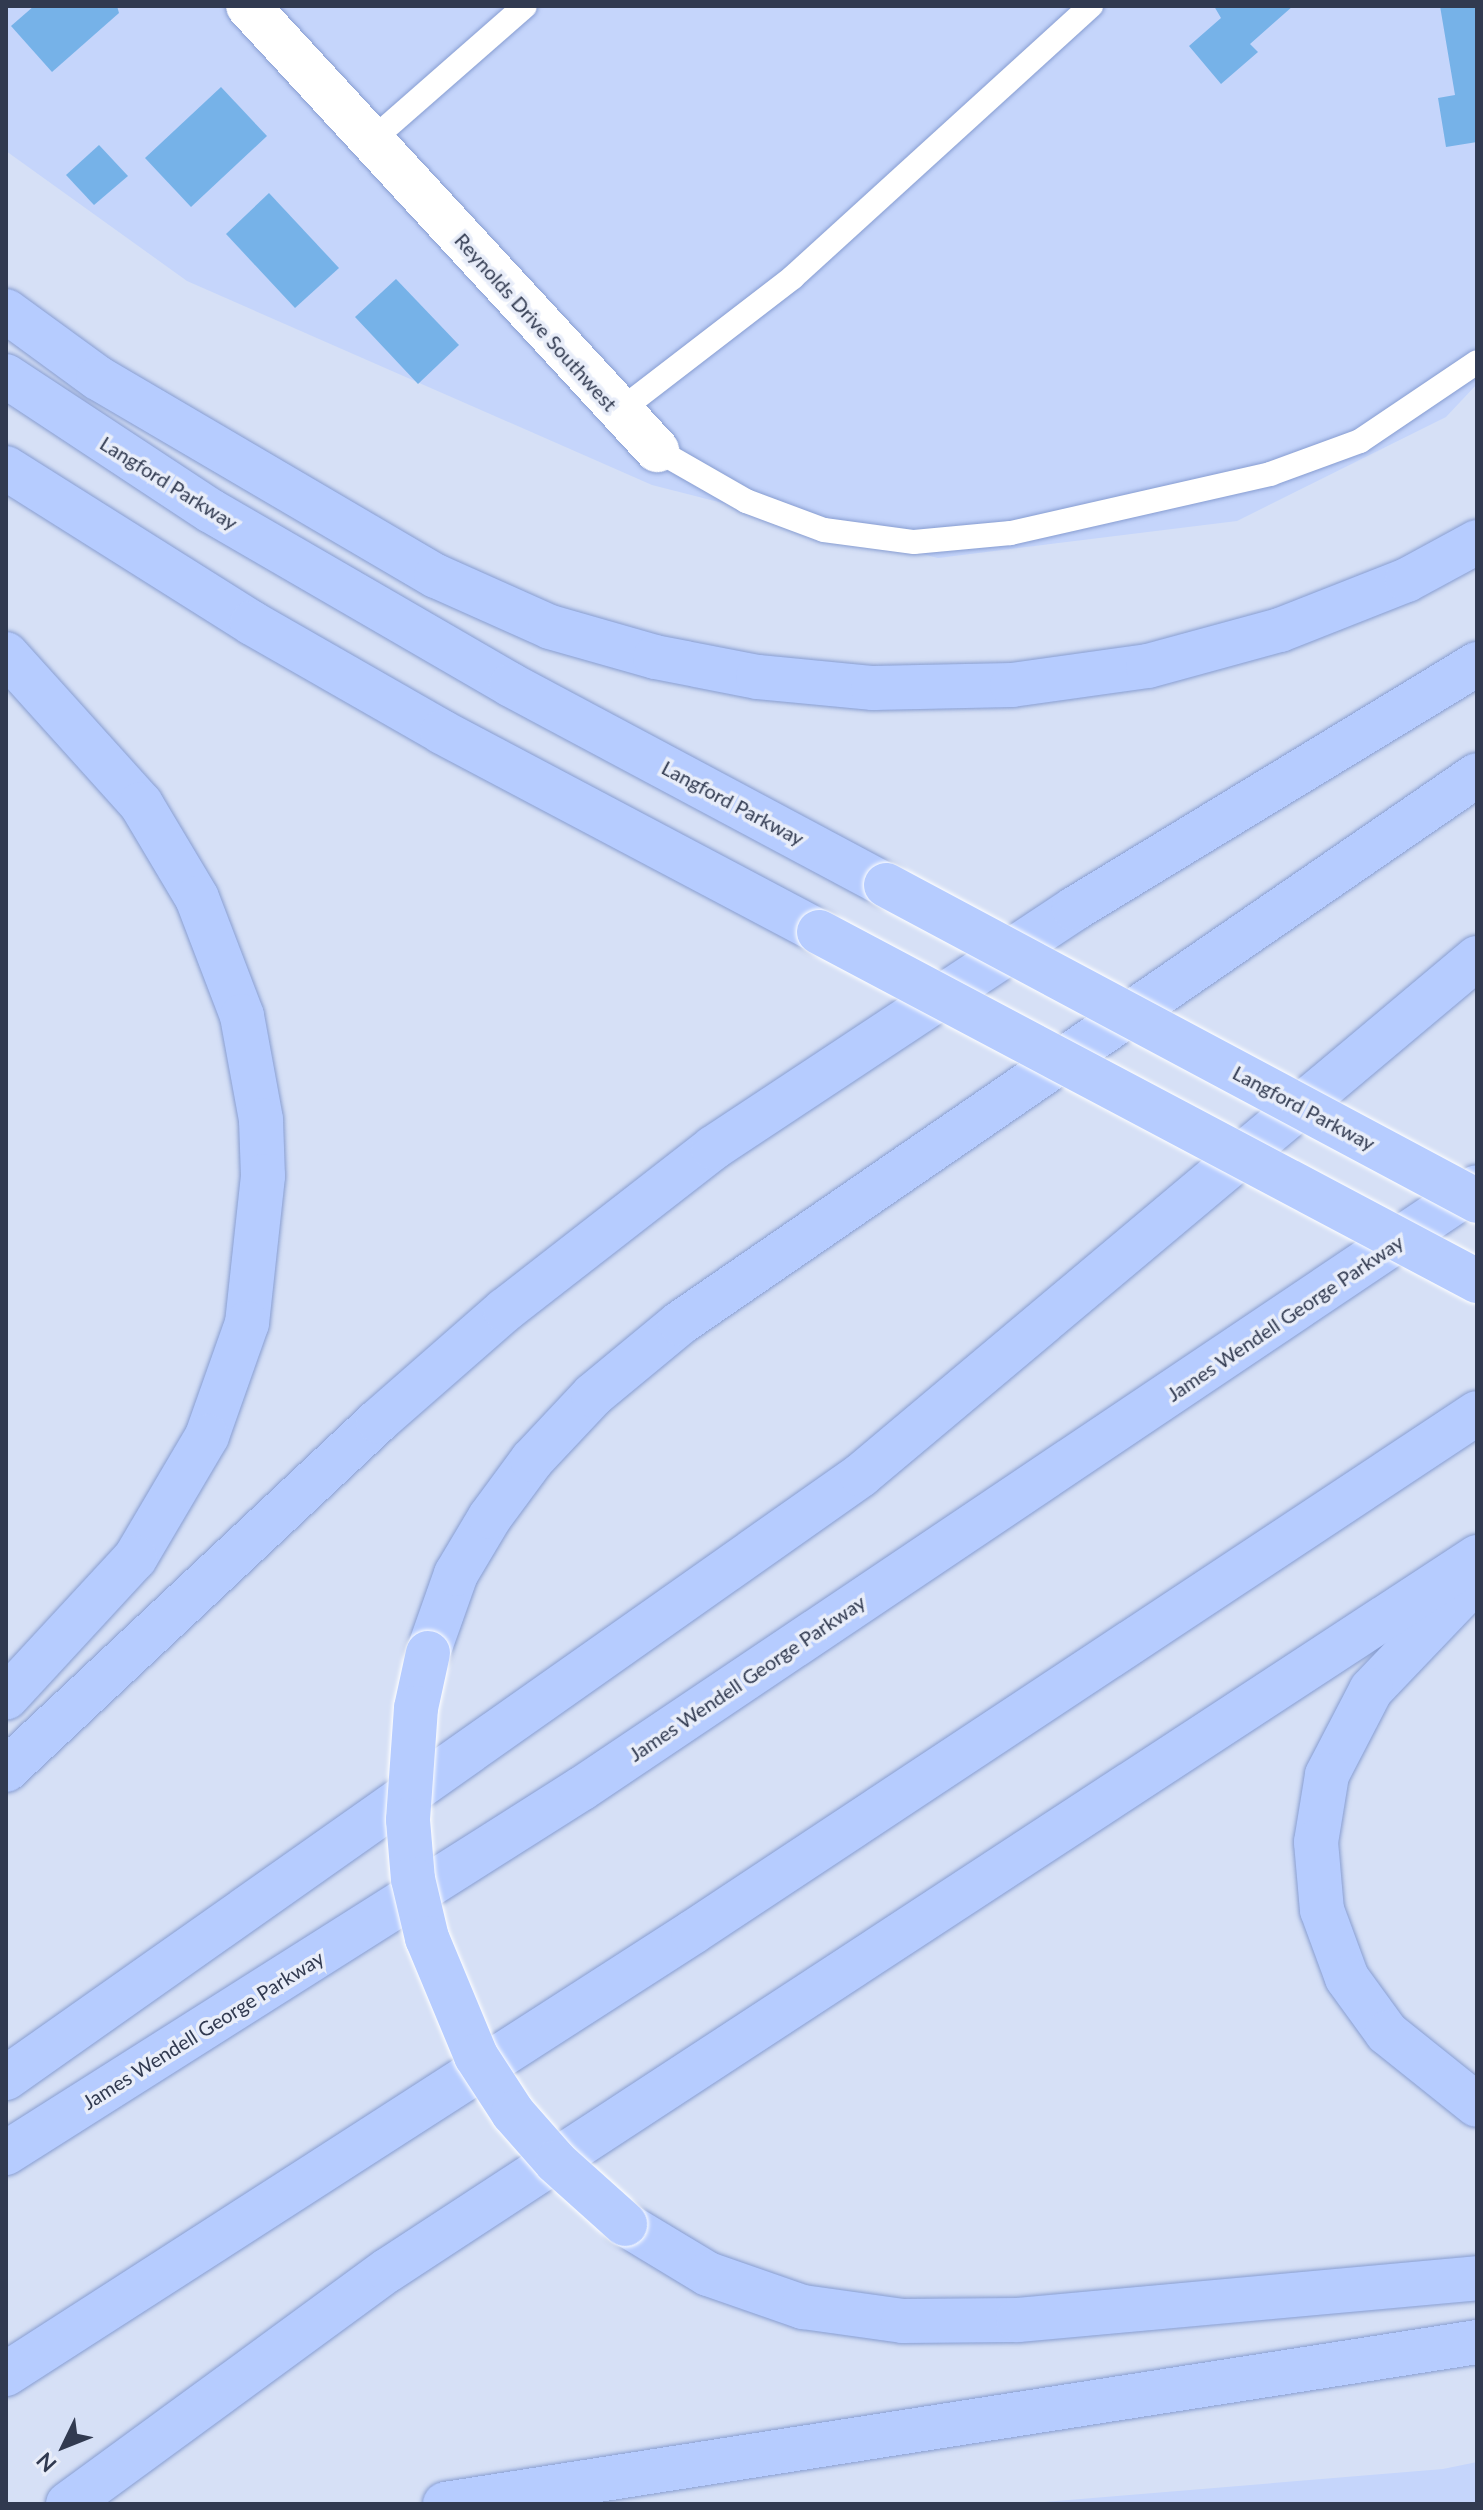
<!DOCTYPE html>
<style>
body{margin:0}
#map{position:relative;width:1483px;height:2510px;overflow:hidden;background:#d6e0f6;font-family:Lato,sans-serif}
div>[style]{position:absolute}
.built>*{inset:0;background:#c5d5fb}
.building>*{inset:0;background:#76b2e8}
.roads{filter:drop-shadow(0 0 2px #879dd1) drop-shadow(0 0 2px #879dd1)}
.service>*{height:24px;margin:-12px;padding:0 12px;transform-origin:12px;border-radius:12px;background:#fff}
.minor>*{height:44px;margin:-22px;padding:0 22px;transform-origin:22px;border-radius:22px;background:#fff}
.motorway>*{height:44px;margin:-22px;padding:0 22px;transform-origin:22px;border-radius:22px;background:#b6ccff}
.bridges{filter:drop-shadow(0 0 2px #fff) drop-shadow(0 0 2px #fff)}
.motorway-bridge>*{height:44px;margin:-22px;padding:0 22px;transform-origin:22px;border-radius:22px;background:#b6ccff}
span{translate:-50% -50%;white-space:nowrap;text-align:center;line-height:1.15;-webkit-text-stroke:7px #e8edf9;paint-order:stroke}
.street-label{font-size:20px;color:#313a50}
.frame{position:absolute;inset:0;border:8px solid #313a50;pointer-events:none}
.north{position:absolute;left:24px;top:2406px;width:80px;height:80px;-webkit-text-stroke:6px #e8edf9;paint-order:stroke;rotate:227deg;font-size:22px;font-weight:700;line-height:32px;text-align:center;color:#313a50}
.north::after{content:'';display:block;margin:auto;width:28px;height:36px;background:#313a50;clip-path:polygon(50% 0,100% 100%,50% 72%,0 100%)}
</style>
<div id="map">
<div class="built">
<div style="clip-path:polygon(6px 6px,1477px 6px,1477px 384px,1446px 417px,1237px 521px,938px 558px,652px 485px,187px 281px,6px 151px)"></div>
<div style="clip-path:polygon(1477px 2462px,1477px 2504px,1020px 2504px,1443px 2469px)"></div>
</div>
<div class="building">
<div style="clip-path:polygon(34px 6px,117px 6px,119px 13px,52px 72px,11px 26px)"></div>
<div style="clip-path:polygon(1214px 6px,1293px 6px,1250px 44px,1258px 52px,1221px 84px,1189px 46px,1221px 18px)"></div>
<div style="clip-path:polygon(1440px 6px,1477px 6px,1477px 142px,1446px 147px,1438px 98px,1455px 95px)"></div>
<div style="clip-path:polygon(221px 87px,267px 136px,191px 207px,145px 158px)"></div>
<div style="clip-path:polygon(99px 145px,128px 176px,94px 205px,66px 175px)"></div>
<div style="clip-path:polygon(269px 193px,339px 268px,295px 308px,226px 234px)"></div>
<div style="clip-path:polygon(396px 279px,459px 345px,418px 384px,355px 317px)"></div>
</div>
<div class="roads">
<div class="service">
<div style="left:372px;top:140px;width:203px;rotate:-41.2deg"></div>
<div style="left:618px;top:412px;width:221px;rotate:-37.6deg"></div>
<div style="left:793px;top:277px;width:403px;rotate:-42.3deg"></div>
<div style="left:657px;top:450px;width:103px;rotate:29.8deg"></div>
<div style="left:746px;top:501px;width:83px;rotate:20.4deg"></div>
<div style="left:824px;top:530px;width:91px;rotate:7.6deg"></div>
<div style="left:914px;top:542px;width:97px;rotate:-5.3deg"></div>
<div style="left:1011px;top:533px;width:266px;rotate:-12.8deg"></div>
<div style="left:1270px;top:474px;width:96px;rotate:-20.1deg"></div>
<div style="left:1360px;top:441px;width:141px;rotate:-34deg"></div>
</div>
<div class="minor">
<div style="left:248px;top:6px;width:604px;rotate:47.35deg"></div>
</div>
<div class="motorway">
<div style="left:6px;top:311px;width:114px;rotate:36.1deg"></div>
<div style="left:98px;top:378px;width:392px;rotate:30.4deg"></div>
<div style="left:436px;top:576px;width:125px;rotate:24.1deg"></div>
<div style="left:550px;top:627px;width:109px;rotate:15.9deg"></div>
<div style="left:655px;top:657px;width:105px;rotate:11deg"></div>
<div style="left:758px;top:677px;width:116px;rotate:5.5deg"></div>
<div style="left:873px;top:688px;width:139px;rotate:-1.2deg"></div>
<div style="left:1012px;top:685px;width:137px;rotate:-8deg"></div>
<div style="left:1148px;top:666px;width:137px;rotate:-15.3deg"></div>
<div style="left:1280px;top:630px;width:136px;rotate:-21.5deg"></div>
<div style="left:1407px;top:580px;width:80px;rotate:-28.5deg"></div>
<div style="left:6px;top:376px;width:245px;rotate:33.4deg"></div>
<div style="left:211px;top:511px;width:347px;rotate:30.1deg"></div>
<div style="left:511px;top:685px;width:425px;rotate:28.1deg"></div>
<div style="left:6px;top:468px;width:291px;rotate:32.2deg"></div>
<div style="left:252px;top:623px;width:219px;rotate:29.8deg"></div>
<div style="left:442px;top:732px;width:427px;rotate:27.9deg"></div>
<div style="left:6px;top:654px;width:202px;rotate:48deg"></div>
<div style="left:141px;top:804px;width:109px;rotate:59.2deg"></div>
<div style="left:197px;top:898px;width:126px;rotate:69.1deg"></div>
<div style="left:242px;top:1016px;width:106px;rotate:79.6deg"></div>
<div style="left:261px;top:1120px;width:56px;rotate:88deg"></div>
<div style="left:263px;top:1176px;width:148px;rotate:96.2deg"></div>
<div style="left:247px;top:1323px;width:120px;rotate:109.5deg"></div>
<div style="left:207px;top:1436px;width:142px;rotate:120.5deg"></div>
<div style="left:135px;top:1558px;width:190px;rotate:132.7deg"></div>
<div style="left:1477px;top:1579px;width:153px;rotate:133.7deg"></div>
<div style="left:1371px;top:1690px;width:96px;rotate:117.4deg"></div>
<div style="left:1327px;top:1775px;width:68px;rotate:99.3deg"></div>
<div style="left:1316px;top:1842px;width:68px;rotate:85deg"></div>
<div style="left:1322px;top:1910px;width:72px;rotate:69.8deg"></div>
<div style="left:1347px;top:1978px;width:68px;rotate:54deg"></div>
<div style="left:1387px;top:2033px;width:115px;rotate:38.7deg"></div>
<div style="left:428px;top:1653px;width:84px;rotate:-70.5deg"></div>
<div style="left:456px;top:1574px;width:66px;rotate:-59.2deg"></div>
<div style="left:490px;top:1517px;width:71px;rotate:-53.6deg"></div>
<div style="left:532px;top:1460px;width:89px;rotate:-46.8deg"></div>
<div style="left:593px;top:1395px;width:113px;rotate:-39.6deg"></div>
<div style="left:680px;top:1323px;width:967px;rotate:-34.51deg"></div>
<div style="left:6px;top:1770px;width:510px;rotate:-43.17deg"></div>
<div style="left:378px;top:1421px;width:169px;rotate:-41.2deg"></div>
<div style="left:505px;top:1310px;width:264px;rotate:-37.9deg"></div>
<div style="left:713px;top:1148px;width:433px;rotate:-33.5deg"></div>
<div style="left:1074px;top:909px;width:472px;rotate:-31.3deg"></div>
<div style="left:6px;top:2078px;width:1046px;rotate:-35.19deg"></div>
<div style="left:861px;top:1475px;width:804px;rotate:-40.01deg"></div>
<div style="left:6px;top:2153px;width:681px;rotate:-32.34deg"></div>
<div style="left:581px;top:1789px;width:1079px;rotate:-33.9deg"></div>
<div style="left:625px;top:2224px;width:97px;rotate:31.1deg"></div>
<div style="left:708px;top:2274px;width:101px;rotate:19.2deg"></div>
<div style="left:803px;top:2307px;width:101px;rotate:8deg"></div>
<div style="left:903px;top:2321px;width:115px;rotate:-0.5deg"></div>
<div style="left:1018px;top:2320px;width:461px;rotate:-5.2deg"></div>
<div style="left:6px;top:2374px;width:817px;rotate:-32.76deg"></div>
<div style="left:693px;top:1932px;width:940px;rotate:-33.5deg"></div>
<div style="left:68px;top:2504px;width:396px;rotate:-36.2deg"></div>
<div style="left:388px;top:2270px;width:1302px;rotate:-33.21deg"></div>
<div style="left:445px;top:2504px;width:1045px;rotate:-8.92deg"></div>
</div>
</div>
<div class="bridges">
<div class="motorway-bridge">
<div style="left:886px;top:885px;width:670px;rotate:28.13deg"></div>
<div style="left:819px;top:932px;width:745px;rotate:27.94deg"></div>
<div style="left:428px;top:1653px;width:56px;rotate:102.3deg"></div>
<div style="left:416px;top:1708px;width:112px;rotate:94.1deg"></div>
<div style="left:408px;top:1820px;width:59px;rotate:85.2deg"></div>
<div style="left:413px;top:1879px;width:61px;rotate:76.7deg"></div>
<div style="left:427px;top:1938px;width:128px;rotate:67.4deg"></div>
<div style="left:476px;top:2056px;width:68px;rotate:57deg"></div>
<div style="left:513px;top:2113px;width:65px;rotate:48.7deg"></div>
<div style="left:556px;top:2162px;width:93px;rotate:41.9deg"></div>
</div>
</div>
<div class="street-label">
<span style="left:536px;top:322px;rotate:48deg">Reynolds Drive Southwest</span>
<span style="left:169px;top:483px;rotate:32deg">Langford Parkway</span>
<span style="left:733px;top:803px;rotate:28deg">Langford Parkway</span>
<span style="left:1304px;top:1108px;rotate:28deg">Langford Parkway</span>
<span style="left:1285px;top:1318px;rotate:-34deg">James Wendell George Parkway</span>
<span style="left:747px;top:1678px;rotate:-34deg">James Wendell George Parkway</span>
<span style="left:203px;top:2030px;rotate:-32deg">James Wendell George Parkway</span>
</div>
<div class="frame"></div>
<div class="north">N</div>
</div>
